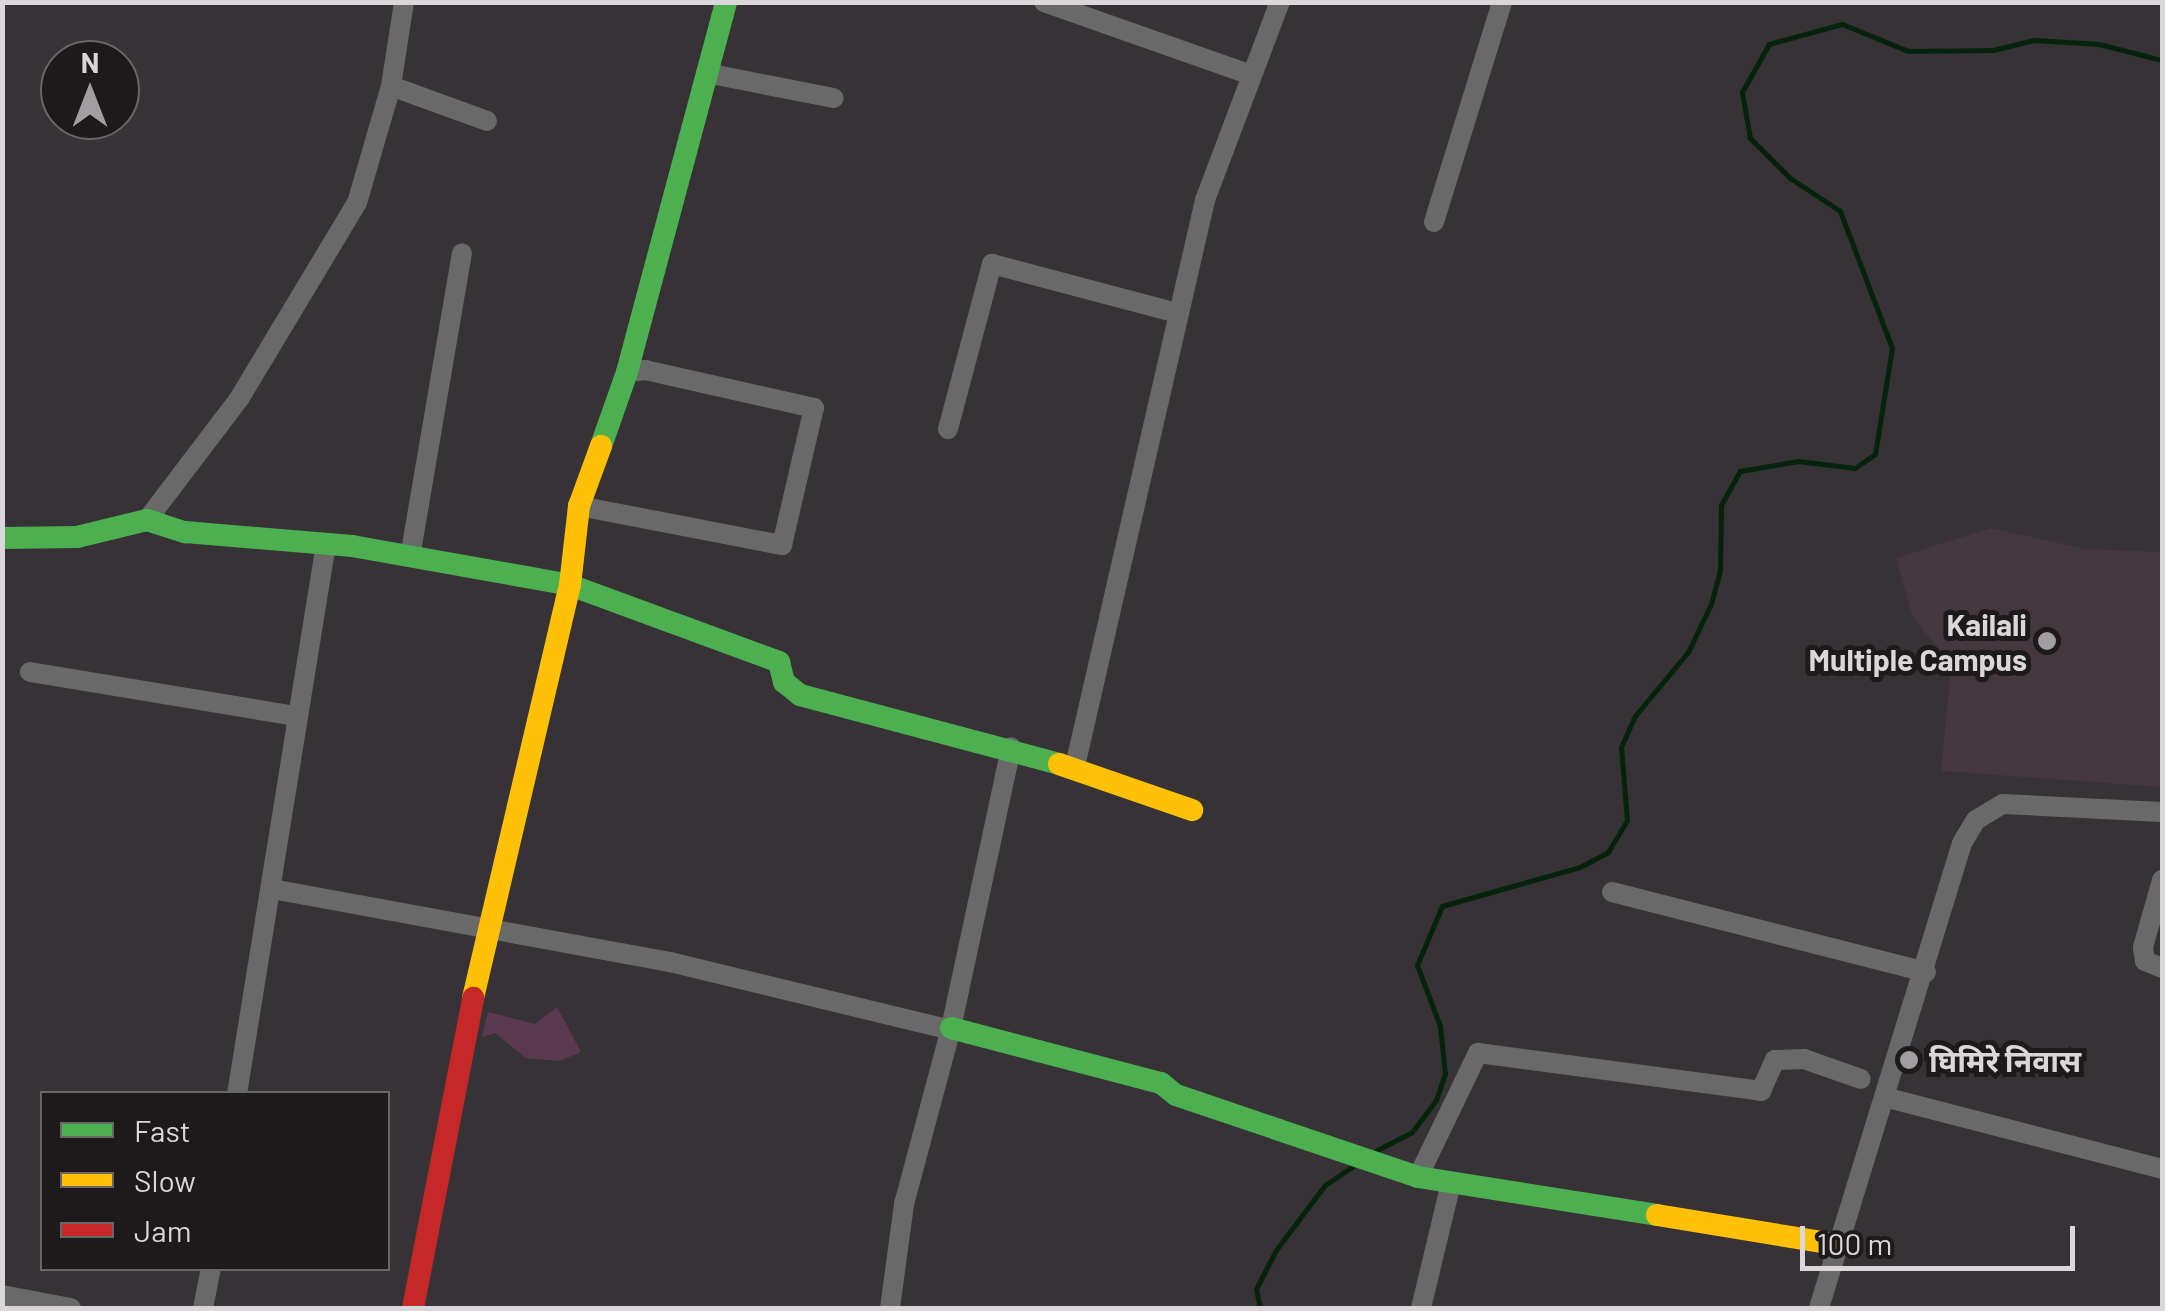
<!DOCTYPE html>
<meta charset="utf-8">
<style>
body{margin:0}
#map{position:relative;width:2165px;height:1311px;overflow:hidden;background:#373235;font-family:Barlow,"Noto Sans Devanagari",sans-serif}
div>[style]{position:absolute}
.built>*{inset:0;background:#44373e}
.green>*{inset:0;background:#5a394f}
.stream>*{height:5px;margin:-2.5px;padding:0 2.5px;transform-origin:2.5px;border-radius:2.5px;background:#05230a}
.street>*{height:20px;margin:-10px;padding:0 10px;transform-origin:10px;border-radius:10px;background:#696969}
.fast>*{height:22px;margin:-11px;padding:0 11px;transform-origin:11px;border-radius:11px;background:#4caf50}
.slow>*{height:22px;margin:-11px;padding:0 11px;transform-origin:11px;border-radius:11px;background:#ffc107}
.jam>*{height:22px;margin:-11px;padding:0 11px;transform-origin:11px;border-radius:11px;background:#c62828}
.dots>*{width:28px;height:28px;translate:-50% -50%;box-sizing:border-box;border:5px solid #1d1a1c;border-radius:50%}
span{translate:-50% -50%;white-space:nowrap;text-align:center;line-height:1.15;-webkit-text-stroke:10px #1d1a1c;paint-order:stroke}
.poi-label{font-size:30px;color:#dbd6d9;font-weight:700}
.right{translate:-100% -50%;text-align:right}
.left{translate:0 -50%;text-align:left}
.frame{position:absolute;inset:0;border:5px solid #dbd6d9;pointer-events:none}
.legend{position:absolute;left:40px;top:1091px;width:350px;height:180px;box-sizing:border-box;background:#1d1a1c;border:2px solid #696568;margin:0;padding:12px 18px;list-style:none;font-size:30px;color:#dbd6d9}
.legend li{display:flex;align-items:center;gap:20px;height:50px}
.legend b{width:50px;border:2px solid #696568}
.north{position:absolute;left:40px;top:40px;width:100px;height:100px;box-sizing:border-box;background:#1d1a1c;border:2px solid #696568;border-radius:50%;rotate:0deg;font-size:28px;font-weight:700;line-height:40px;text-align:center;color:#dbd6d9}
.north::after{content:'';display:block;margin:auto;width:35px;height:45px;background:#a29da0;clip-path:polygon(50% 0,100% 100%,50% 72%,0 100%)}
.scale{position:absolute;left:1800px;top:1226px;width:275px;height:45px;box-sizing:border-box;border:5px solid #dbd6d9;border-top:0;padding-left:12px;font-size:30px;line-height:35px;white-space:nowrap;color:#dbd6d9;-webkit-text-stroke:8px #1d1a1c;paint-order:stroke}
</style>
<div id="map">
<div class="built">
<div style="clip-path:polygon(1991px 528px,2085px 549px,2162px 552px,2162px 787px,1941px 771px,1951px 666px,1912px 615px,1896px 558px)"></div>
</div>
<div class="green">
<div style="clip-path:polygon(557px 1007px,581px 1052px,560px 1061px,526px 1058px,495px 1033px,482px 1037px,488px 1012px,535px 1024px)"></div>
</div>
<div class="stream">
<div style="left:1377px;top:1150px;width:39px;rotate:-27deg"></div>
<div style="left:1412px;top:1132px;width:40px;rotate:-53deg"></div>
<div style="left:1436px;top:1100px;width:28px;rotate:-71deg"></div>
<div style="left:1445px;top:1074px;width:48px;rotate:-95.9deg"></div>
<div style="left:1440px;top:1026px;width:65px;rotate:-110.7deg"></div>
<div style="left:1417px;top:965px;width:64px;rotate:-67deg"></div>
<div style="left:1442px;top:906px;width:143px;rotate:-15.8deg"></div>
<div style="left:1580px;top:867px;width:32px;rotate:-28deg"></div>
<div style="left:1608px;top:852px;width:37px;rotate:-59deg"></div>
<div style="left:1627px;top:820px;width:73px;rotate:-94.7deg"></div>
<div style="left:1621px;top:747px;width:34px;rotate:-66deg"></div>
<div style="left:1635px;top:716px;width:83px;rotate:-50.4deg"></div>
<div style="left:1688px;top:652px;width:53px;rotate:-64.4deg"></div>
<div style="left:1711px;top:604px;width:34px;rotate:-75deg"></div>
<div style="left:1720px;top:571px;width:66px;rotate:-89.1deg"></div>
<div style="left:1721px;top:505px;width:39px;rotate:-61deg"></div>
<div style="left:1740px;top:471px;width:59px;rotate:-9.8deg"></div>
<div style="left:1798px;top:461px;width:57px;rotate:7deg"></div>
<div style="left:1855px;top:468px;width:24px;rotate:-35deg"></div>
<div style="left:1875px;top:454px;width:107px;rotate:-80.9deg"></div>
<div style="left:1892px;top:348px;width:147px;rotate:-110.8deg"></div>
<div style="left:1840px;top:211px;width:60px;rotate:-146.6deg"></div>
<div style="left:1790px;top:178px;width:57px;rotate:-135deg"></div>
<div style="left:1750px;top:138px;width:47px;rotate:-99.9deg"></div>
<div style="left:1742px;top:92px;width:55px;rotate:-60.6deg"></div>
<div style="left:1769px;top:44px;width:76px;rotate:-15.3deg"></div>
<div style="left:1842px;top:24px;width:71px;rotate:22.2deg"></div>
<div style="left:1908px;top:51px;width:85px;rotate:-0.7deg"></div>
<div style="left:1993px;top:50px;width:42px;rotate:-13.7deg"></div>
<div style="left:2034px;top:40px;width:65px;rotate:3.5deg"></div>
<div style="left:2099px;top:44px;width:65px;rotate:14.3deg"></div>
<div style="left:1260px;top:1308px;width:19px;rotate:-102deg"></div>
<div style="left:1256px;top:1289px;width:44px;rotate:-62.9deg"></div>
<div style="left:1276px;top:1250px;width:81px;rotate:-53deg"></div>
<div style="left:1325px;top:1185px;width:36px;rotate:-34deg"></div>
</div>
<div class="street">
<div style="left:1044px;top:2px;width:219px;rotate:19.4deg"></div>
<div style="left:706px;top:73px;width:130px;rotate:11.1deg"></div>
<div style="left:391px;top:86px;width:102px;rotate:20deg"></div>
<div style="left:1434px;top:222px;width:230px;rotate:-72.8deg"></div>
<div style="left:948px;top:429px;width:171px;rotate:-75.1deg"></div>
<div style="left:992px;top:264px;width:192px;rotate:14.8deg"></div>
<div style="left:579px;top:506px;width:207px;rotate:10.9deg"></div>
<div style="left:782px;top:545px;width:141px;rotate:-76.9deg"></div>
<div style="left:814px;top:408px;width:172px;rotate:-167.3deg"></div>
<div style="left:646px;top:370px;width:19px;rotate:174deg"></div>
<div style="left:147px;top:520px;width:152px;rotate:-52.8deg"></div>
<div style="left:239px;top:399px;width:229px;rotate:-59deg"></div>
<div style="left:357px;top:203px;width:122px;rotate:-73.8deg"></div>
<div style="left:391px;top:86px;width:85px;rotate:-81.2deg"></div>
<div style="left:410px;top:557px;width:308px;rotate:-80.3deg"></div>
<div style="left:30px;top:672px;width:271px;rotate:9.4deg"></div>
<div style="left:1075px;top:766px;width:581px;rotate:-77.06deg"></div>
<div style="left:1205px;top:200px;width:212px;rotate:-69.3deg"></div>
<div style="left:2162px;top:880px;width:70px;rotate:105.8deg"></div>
<div style="left:2143px;top:947px;width:14px;rotate:82deg"></div>
<div style="left:2145px;top:961px;width:18px;rotate:22deg"></div>
<div style="left:272px;top:889px;width:405px;rotate:10.4deg"></div>
<div style="left:670px;top:962px;width:285px;rotate:13.6deg"></div>
<div style="left:1612px;top:892px;width:324px;rotate:14.3deg"></div>
<div style="left:237px;top:1094px;width:557px;rotate:-80.81deg"></div>
<div style="left:1888px;top:1098px;width:283px;rotate:14.5deg"></div>
<div style="left:1418px;top:1177px;width:138px;rotate:-64.2deg"></div>
<div style="left:1478px;top:1053px;width:286px;rotate:7.6deg"></div>
<div style="left:1761px;top:1091px;width:34px;rotate:-66deg"></div>
<div style="left:1775px;top:1060px;width:29px;rotate:-2deg"></div>
<div style="left:1804px;top:1059px;width:60px;rotate:19.3deg"></div>
<div style="left:2px;top:1295px;width:70px;rotate:10.7deg"></div>
<div style="left:203px;top:1308px;width:41px;rotate:-78.7deg"></div>
<div style="left:890px;top:1308px;width:105px;rotate:-82.3deg"></div>
<div style="left:904px;top:1204px;width:182px;rotate:-75deg"></div>
<div style="left:951px;top:1028px;width:287px;rotate:-77.9deg"></div>
<div style="left:1421px;top:1308px;width:129px;rotate:-76.5deg"></div>
<div style="left:1819px;top:1308px;width:486px;rotate:-72.9deg"></div>
<div style="left:1962px;top:843px;width:27px;rotate:-59deg"></div>
<div style="left:1976px;top:820px;width:31px;rotate:-31deg"></div>
<div style="left:2003px;top:804px;width:159px;rotate:2.9deg"></div>
</div>
<div class="fast">
<div style="left:601px;top:446px;width:78px;rotate:-70.6deg"></div>
<div style="left:627px;top:372px;width:383px;rotate:-75deg"></div>
<div style="left:2px;top:538px;width:75px;rotate:-0.8deg"></div>
<div style="left:77px;top:537px;width:72px;rotate:-13.7deg"></div>
<div style="left:147px;top:520px;width:40px;rotate:18deg"></div>
<div style="left:185px;top:532px;width:168px;rotate:4.8deg"></div>
<div style="left:352px;top:546px;width:221px;rotate:10.1deg"></div>
<div style="left:570px;top:585px;width:223px;rotate:20.2deg"></div>
<div style="left:779px;top:662px;width:21px;rotate:76deg"></div>
<div style="left:784px;top:682px;width:21px;rotate:39deg"></div>
<div style="left:800px;top:695px;width:268px;rotate:14.9deg"></div>
<div style="left:951px;top:1028px;width:217px;rotate:14.7deg"></div>
<div style="left:1161px;top:1083px;width:19px;rotate:39deg"></div>
<div style="left:1176px;top:1095px;width:256px;rotate:18.7deg"></div>
<div style="left:1418px;top:1177px;width:242px;rotate:9deg"></div>
</div>
<div class="slow">
<div style="left:1059px;top:764px;width:141px;rotate:19.1deg"></div>
<div style="left:473px;top:998px;width:424px;rotate:-76.8deg"></div>
<div style="left:570px;top:585px;width:80px;rotate:-83.5deg"></div>
<div style="left:579px;top:506px;width:64px;rotate:-69.9deg"></div>
<div style="left:1657px;top:1215px;width:186px;rotate:9.3deg"></div>
</div>
<div class="jam">
<div style="left:413px;top:1308px;width:316px;rotate:-79deg"></div>
</div>
<div class="dots">
<div style="left:2047px;top:641px;background:#a29da0"></div>
<div style="left:1909px;top:1060px;background:#a29da0"></div>
</div>
<div class="poi-label">
<span class="right" style="left:2027px;top:641px">Kailali<br>Multiple Campus</span>
<span class="left" style="left:1929px;top:1060px">घिमिरे निवास</span>
</div>
<div class="frame"></div>
<ul class="legend">
<li><b style="height:12px;background:#4caf50"></b>Fast</li>
<li><b style="height:12px;background:#ffc107"></b>Slow</li>
<li><b style="height:12px;background:#c62828"></b>Jam</li>
</ul>
<div class="north">N</div>
<div class="scale">100 m</div>
</div>
